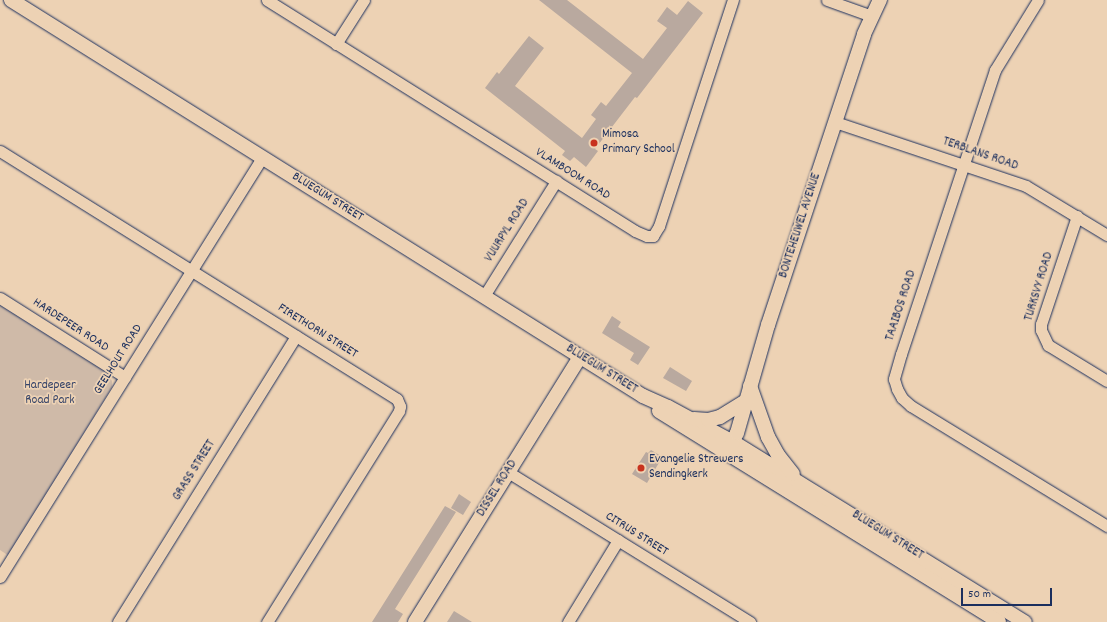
<!DOCTYPE html>
<style>
body{margin:0}
#map{position:relative;width:1107px;height:622px;overflow:hidden;background:#edd2b4;font-family:Dekko,sans-serif}
div>[style]{position:absolute}
.green>*{inset:0;background:#cfbaa8}
.building>*{inset:0;background:#b9a99f}
.roads{filter:drop-shadow(0 0 1px #1b2f5e) drop-shadow(0 0 1px #1b2f5e)}
.minor>*{height:11px;margin:-5.5px;padding:0 5.5px;transform-origin:5.5px;border-radius:5.5px;background:#edd2b4}
.tertiary>*{height:14px;margin:-7px;padding:0 7px;transform-origin:7px;border-radius:7px;background:#edd2b4}
.dots>*{width:11px;height:11px;translate:-50% -50%;box-sizing:border-box;border:2px solid #edd2b4;border-radius:50%}
span{translate:-50% -50%;white-space:nowrap;text-align:center;line-height:1.15;-webkit-text-stroke:3.5px #edd2b4;paint-order:stroke}
.poi-label{font-size:13px;color:#1b2f5e}
.left{translate:0 -50%;text-align:left}
.street-label{font-size:13px;color:#1b2f5e}
.park-label{font-size:13px;color:#364469}
.scale{position:absolute;left:961px;top:588px;width:91px;height:18px;box-sizing:border-box;border:2px solid #1b2f5e;border-top:0;padding-left:5px;font-size:12px;line-height:14px;white-space:nowrap;color:#1b2f5e;-webkit-text-stroke:3px #edd2b4;paint-order:stroke}
</style>
<div id="map">
<div class="green">
<div style="clip-path:polygon(0 305px,105px 370px,112px 381px,112px 387px,9px 556px,0 550px)"></div>
</div>
<div class="building">
<div style="clip-path:polygon(539px 0,567px 0,643px 59px,667px 28px,657px 21px,667px 7px,677px 15px,688px 1px,703px 13px,637px 98px,635px 97px,595px 149px,598px 151px,586px 167px,574px 157px,570px 161px,562px 155px,565px 151px,485px 88px,497px 72px,499px 74px,529px 36px,544px 48px,515px 86px,582px 138px,596px 119px,591px 115px,601px 102px,606px 106px,632px 73px)"></div>
<div style="clip-path:polygon(612px 316px,621px 322px,618px 327px,650px 347px,638px 365px,630px 360px,634px 353px,602px 333px)"></div>
<div style="clip-path:polygon(670px 367px,692px 381px,686px 391px,663px 378px)"></div>
<div style="clip-path:polygon(651px 450px,661px 456px,658px 460px,660px 461px,647px 483px,632px 474px,646px 452px,648px 453px)"></div>
<div style="clip-path:polygon(459px 494px,471px 502px,463px 515px,451px 508px)"></div>
<div style="clip-path:polygon(445px 506px,456px 512px,395px 609px,403px 614px,398px 622px,372px 622px)"></div>
<div style="clip-path:polygon(454px 611px,472px 622px,447px 622px)"></div>
</div>
<div class="roads">
<div class="minor">
<div style="left:267px;top:0;width:434px;rotate:32.1deg"></div>
<div style="left:635px;top:231px;width:13px;rotate:23deg"></div>
<div style="left:647px;top:236px;width:6px"></div>
<div style="left:653px;top:236px;width:12px;rotate:-59deg"></div>
<div style="left:659px;top:226px;width:238px;rotate:-71.9deg"></div>
<div style="left:827px;top:0;width:48px;rotate:19.6deg"></div>
<div style="left:1038px;top:0;width:82px;rotate:121.6deg"></div>
<div style="left:995px;top:70px;width:299px;rotate:108.3deg"></div>
<div style="left:901px;top:354px;width:26px;rotate:106deg"></div>
<div style="left:894px;top:379px;width:10px;rotate:73deg"></div>
<div style="left:897px;top:389px;width:10px;rotate:61deg"></div>
<div style="left:902px;top:398px;width:12px;rotate:42deg"></div>
<div style="left:911px;top:406px;width:230px;rotate:31.5deg"></div>
<div style="left:336px;top:44px;width:52px;rotate:-57.5deg"></div>
<div style="left:835px;top:122px;width:201px;rotate:18.5deg"></div>
<div style="left:1026px;top:186px;width:95px;rotate:31.2deg"></div>
<div style="left:0;top:151px;width:468px;rotate:32deg"></div>
<div style="left:397px;top:399px;width:8px;rotate:67deg"></div>
<div style="left:400px;top:406px;width:5px;rotate:101deg"></div>
<div style="left:399px;top:411px;width:249px;rotate:122deg"></div>
<div style="left:1077px;top:216px;width:114px;rotate:108.4deg"></div>
<div style="left:1041px;top:324px;width:6px;rotate:90deg"></div>
<div style="left:1041px;top:330px;width:17px;rotate:65deg"></div>
<div style="left:1048px;top:345px;width:69px;rotate:31.4deg"></div>
<div style="left:484px;top:296px;width:136px;rotate:-57.9deg"></div>
<div style="left:0;top:298px;width:148px;rotate:32.3deg"></div>
<div style="left:508px;top:472px;width:285px;rotate:31.8deg"></div>
<div style="left:0;top:577px;width:495px;rotate:-58deg"></div>
<div style="left:118px;top:622px;width:337px;rotate:-58.1deg"></div>
<div style="left:568px;top:622px;width:96px;rotate:-58.6deg"></div>
</div>
<div class="tertiary">
<div style="left:11px;top:0;width:746px;rotate:32.07deg"></div>
<div style="left:643px;top:396px;width:27px;rotate:24deg"></div>
<div style="left:668px;top:407px;width:74px;rotate:28.3deg"></div>
<div style="left:733px;top:442px;width:343px;rotate:31.7deg"></div>
<div style="left:750px;top:386px;width:54px;rotate:70.6deg"></div>
<div style="left:768px;top:437px;width:21px;rotate:61deg"></div>
<div style="left:778px;top:455px;width:24px;rotate:52deg"></div>
<div style="left:659px;top:411px;width:400px;rotate:31.8deg"></div>
<div style="left:694px;top:419px;width:14px;rotate:4deg"></div>
<div style="left:708px;top:420px;width:12px;rotate:-14deg"></div>
<div style="left:720px;top:417px;width:31px;rotate:-32deg"></div>
<div style="left:727px;top:454px;width:23px;rotate:-65deg"></div>
<div style="left:737px;top:433px;width:112px;rotate:-74deg"></div>
<div style="left:768px;top:325px;width:306px;rotate:-71.7deg"></div>
<div style="left:864px;top:34px;width:38px;rotate:-65deg"></div>
<div style="left:415px;top:622px;width:312px;rotate:-58.1deg"></div>
</div>
</div>
<div class="dots">
<div style="left:594px;top:143px;background:#c8321e"></div>
<div style="left:641px;top:468px;background:#c8321e"></div>
</div>
<div class="poi-label">
<span class="left" style="left:602px;top:143px">Mimosa<br>Primary School</span>
<span class="left" style="left:649px;top:468px">Evangelie Strewers<br>Sendingkerk</span>
</div>
<div class="street-label">
<span style="left:980px;top:155px;rotate:19deg">TERBLANS ROAD</span>
<span style="left:572px;top:175px;rotate:32deg">VLAMBOOM ROAD</span>
<span style="left:327px;top:198px;rotate:32deg">BLUEGUM STREET</span>
<span style="left:801px;top:226px;rotate:-72deg">BONTEHEUWEL AVENUE</span>
<span style="left:508px;top:231px;rotate:-58deg">VUURPYL ROAD</span>
<span style="left:1040px;top:287px;rotate:-73deg">TURKSVY ROAD</span>
<span style="left:902px;top:306px;rotate:-72deg">TAAIBOS ROAD</span>
<span style="left:70px;top:326px;rotate:33deg">HARDEPEER ROAD</span>
<span style="left:317px;top:332px;rotate:32deg">FIRETHORN STREET</span>
<span style="left:119px;top:360px;rotate:-58deg">GEELHOUT ROAD</span>
<span style="left:601px;top:370px;rotate:32deg">BLUEGUM STREET</span>
<span style="left:195px;top:471px;rotate:-58deg">GRASS STREET</span>
<span style="left:498px;top:489px;rotate:-58deg">DISSEL ROAD</span>
<span style="left:636px;top:535px;rotate:32deg">CITRUS STREET</span>
<span style="left:887px;top:536px;rotate:32deg">BLUEGUM STREET</span>
</div>
<div class="park-label">
<span style="left:50px;top:394px">Hardepeer<br>Road Park</span>
</div>
<div class="scale">50 m</div>
</div>
